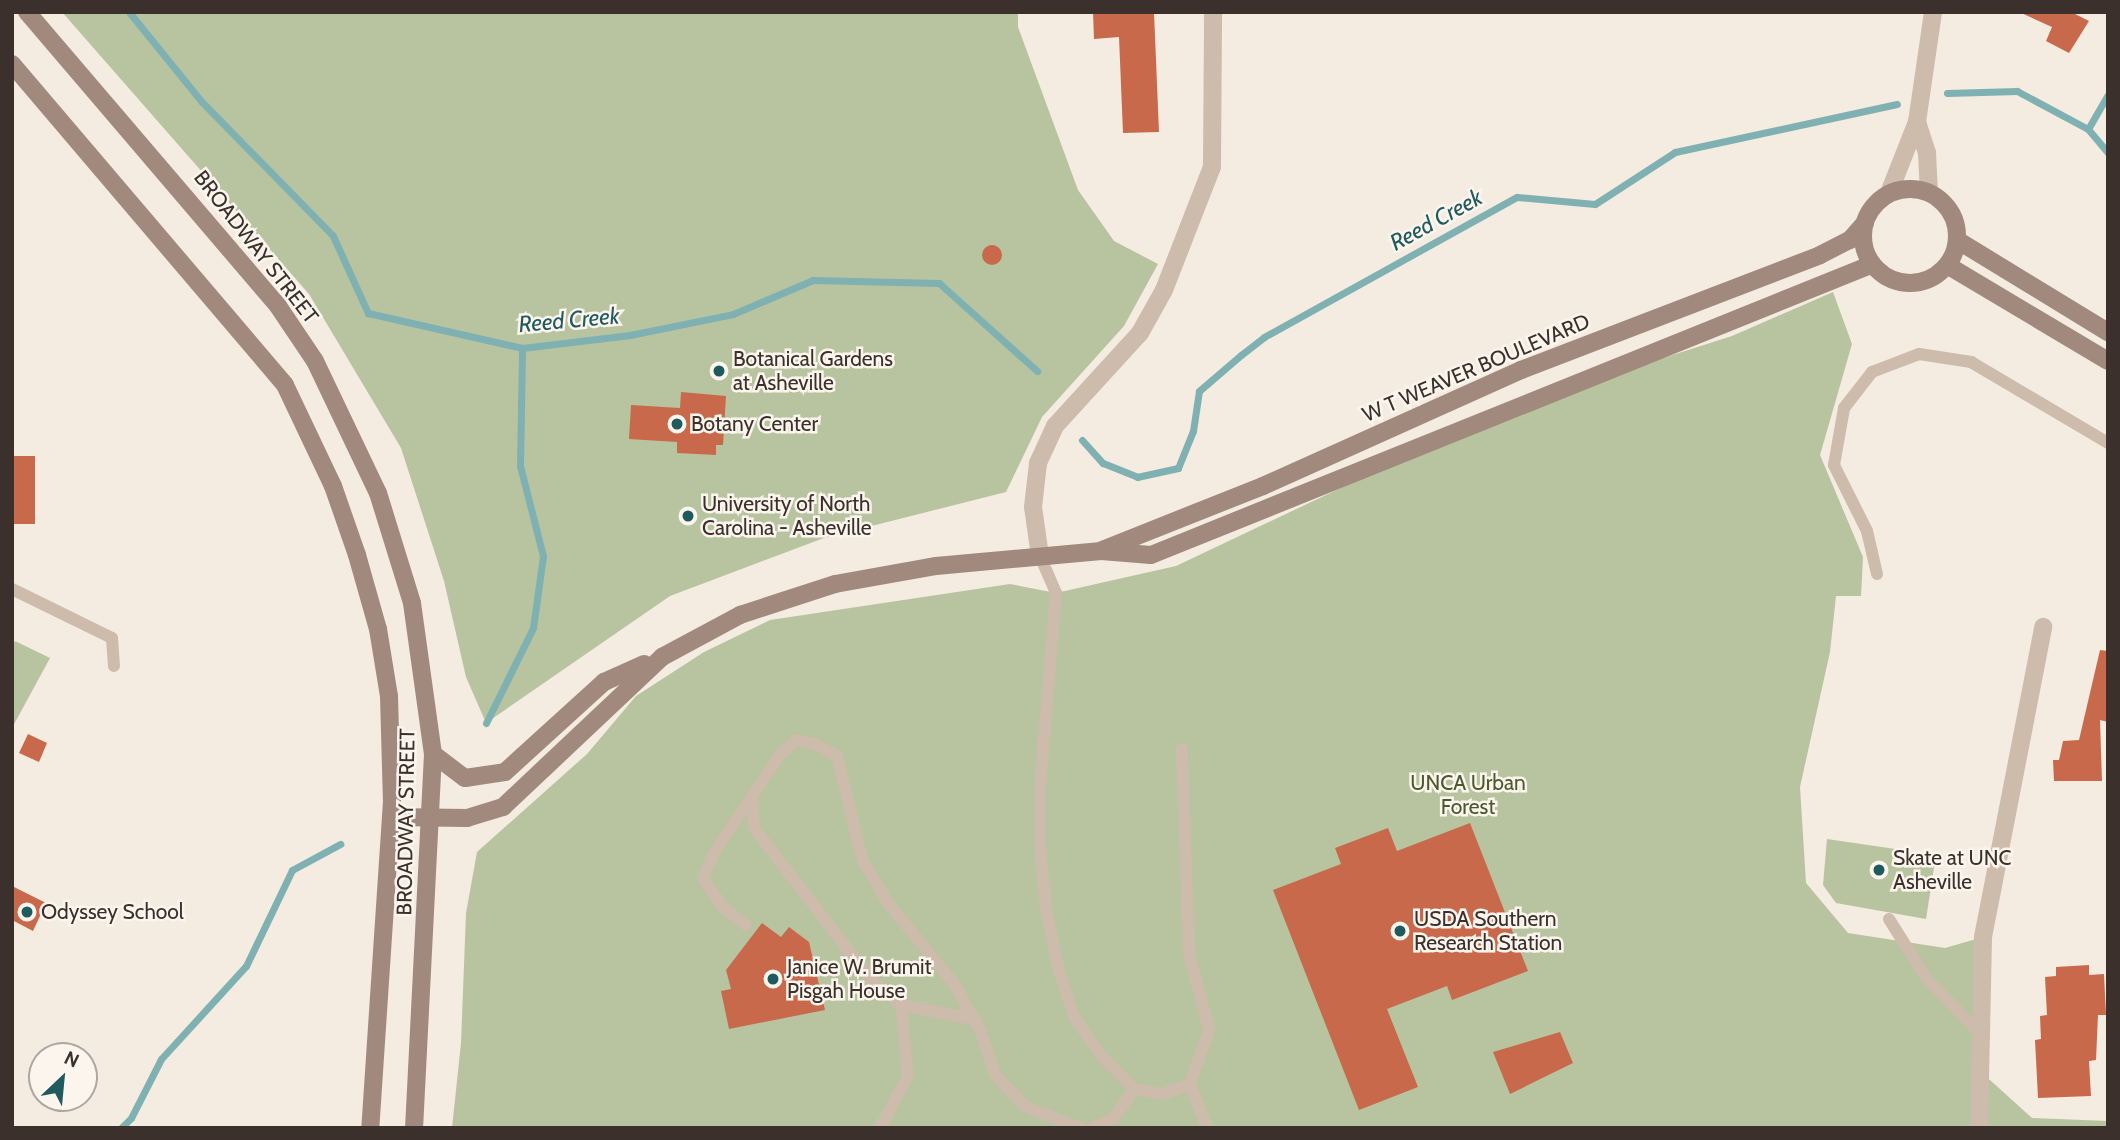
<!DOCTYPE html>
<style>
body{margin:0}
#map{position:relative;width:2120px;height:1140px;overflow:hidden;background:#f4ebe1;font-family:Cabin,sans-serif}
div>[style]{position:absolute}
.green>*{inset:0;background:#b8c4a0}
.stream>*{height:7px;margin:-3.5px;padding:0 3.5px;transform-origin:3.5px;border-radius:3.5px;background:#7fb0b2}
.building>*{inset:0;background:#c8694b}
.round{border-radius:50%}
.lane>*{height:12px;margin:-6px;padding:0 6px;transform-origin:6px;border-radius:6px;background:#cdbbac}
.street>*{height:18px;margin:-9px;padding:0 9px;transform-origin:9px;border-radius:9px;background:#cdbbac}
.secondary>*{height:18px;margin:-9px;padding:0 9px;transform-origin:9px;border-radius:9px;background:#a18a7d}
.secondary>.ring{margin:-9px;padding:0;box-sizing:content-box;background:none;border:18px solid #a18a7d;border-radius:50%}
.dots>*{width:19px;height:19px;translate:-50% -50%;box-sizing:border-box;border:4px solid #fbf5ee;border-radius:50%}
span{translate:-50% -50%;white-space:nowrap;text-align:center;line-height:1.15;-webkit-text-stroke:5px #fbf5ee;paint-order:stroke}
.street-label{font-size:21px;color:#3b302b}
.poi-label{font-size:21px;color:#3b302b}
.left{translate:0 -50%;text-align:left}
.park-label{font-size:21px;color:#4a5a2e}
.water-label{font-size:23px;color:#1f5a5e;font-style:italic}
.frame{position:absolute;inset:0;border:14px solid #3b302b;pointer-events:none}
.north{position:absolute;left:28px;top:1042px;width:70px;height:70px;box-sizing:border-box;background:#fbf5ee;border:2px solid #aea6a0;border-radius:50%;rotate:26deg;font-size:19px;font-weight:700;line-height:28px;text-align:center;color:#3b302b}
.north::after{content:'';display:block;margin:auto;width:24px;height:32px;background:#1f5a5e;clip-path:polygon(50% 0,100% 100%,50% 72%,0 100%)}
</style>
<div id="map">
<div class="green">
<div style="clip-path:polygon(62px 12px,1018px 12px,1018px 27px,1078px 190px,1114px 241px,1158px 264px,1124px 326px,1042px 417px,1006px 492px,824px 538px,670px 596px,486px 723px,466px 677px,444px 581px,401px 448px,309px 294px)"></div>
<div style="clip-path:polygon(1833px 292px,1852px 344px,1820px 455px,1863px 557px,1861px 596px,1836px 596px,1830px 652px,1800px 787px,1806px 883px,1848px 933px,1945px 948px,1983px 937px,1980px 1071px,2032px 1118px,2108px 1121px,2108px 1128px,452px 1128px,461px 1043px,466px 913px,477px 852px,587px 754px,636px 696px,704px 652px,770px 620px,1010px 584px,1056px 593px,1176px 566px,1476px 424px,1566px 389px,1732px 336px)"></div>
<div style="clip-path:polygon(15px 641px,50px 658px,12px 728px,12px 647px)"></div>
<div style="clip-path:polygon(1827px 839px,1936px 855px,1926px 919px,1836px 903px,1823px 885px)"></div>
</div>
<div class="stream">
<div style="left:129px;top:12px;width:116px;rotate:51deg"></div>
<div style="left:202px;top:102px;width:187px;rotate:45.6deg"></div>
<div style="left:333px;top:236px;width:85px;rotate:65.6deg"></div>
<div style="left:368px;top:313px;width:158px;rotate:12.8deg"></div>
<div style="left:522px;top:348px;width:109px;rotate:-6.9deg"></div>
<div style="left:630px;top:335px;width:105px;rotate:-11.5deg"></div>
<div style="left:733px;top:314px;width:87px;rotate:-23deg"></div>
<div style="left:813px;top:280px;width:126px;rotate:1.4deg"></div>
<div style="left:939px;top:283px;width:132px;rotate:41.9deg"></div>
<div style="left:1947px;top:93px;width:70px;rotate:-1.6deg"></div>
<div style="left:2017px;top:91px;width:81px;rotate:28.2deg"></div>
<div style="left:2088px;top:129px;width:31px;rotate:50deg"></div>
<div style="left:2088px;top:129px;width:39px;rotate:-60deg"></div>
<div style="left:1082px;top:440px;width:31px;rotate:48deg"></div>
<div style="left:1103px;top:463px;width:37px;rotate:22deg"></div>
<div style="left:1137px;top:477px;width:42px;rotate:-12.4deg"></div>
<div style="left:1178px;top:468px;width:40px;rotate:-68deg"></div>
<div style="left:1193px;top:431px;width:40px;rotate:-81.5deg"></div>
<div style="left:1199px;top:391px;width:55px;rotate:-40.6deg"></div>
<div style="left:1241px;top:355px;width:29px;rotate:-38deg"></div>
<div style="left:1264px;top:337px;width:289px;rotate:-29deg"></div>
<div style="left:1517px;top:197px;width:78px;rotate:5.1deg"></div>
<div style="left:1595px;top:204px;width:95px;rotate:-33deg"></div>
<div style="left:1675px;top:152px;width:227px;rotate:-12.2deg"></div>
<div style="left:486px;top:723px;width:106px;rotate:-63.7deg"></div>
<div style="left:533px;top:628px;width:73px;rotate:-82.1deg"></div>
<div style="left:543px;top:556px;width:93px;rotate:-104.3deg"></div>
<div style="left:520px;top:466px;width:118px;rotate:-89deg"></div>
<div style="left:121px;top:1128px;width:14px;rotate:-45deg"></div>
<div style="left:131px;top:1118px;width:66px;rotate:-63deg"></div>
<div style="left:161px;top:1059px;width:126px;rotate:-47.6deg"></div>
<div style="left:246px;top:966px;width:106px;rotate:-64.4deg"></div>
<div style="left:292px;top:870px;width:55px;rotate:-28.4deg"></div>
</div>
<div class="building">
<div style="clip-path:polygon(1093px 12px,1154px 12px,1159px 132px,1123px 133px,1119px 37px,1094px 39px)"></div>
<div style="clip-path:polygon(2019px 12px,2071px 12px,2089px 21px,2069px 53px,2046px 41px,2052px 27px)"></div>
<div class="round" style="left:982px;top:245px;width:20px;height:20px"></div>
<div style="clip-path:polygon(681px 392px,726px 396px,723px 445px,716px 445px,716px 455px,677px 453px,677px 442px,629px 439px,631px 405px,680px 408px)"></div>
<div style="clip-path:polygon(12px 456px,35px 456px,35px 524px,12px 524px)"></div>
<div style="clip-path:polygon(2100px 650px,2108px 651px,2108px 722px,2100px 720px,2102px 781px,2054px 781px,2053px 760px,2059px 760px,2063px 741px,2079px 740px)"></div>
<div style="clip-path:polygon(28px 734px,47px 743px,39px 762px,19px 753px)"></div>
<div style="clip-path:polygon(1470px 823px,1528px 971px,1452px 1000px,1447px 986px,1387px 1009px,1418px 1087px,1359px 1110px,1273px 890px,1341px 864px,1335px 848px,1388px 828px,1397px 851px)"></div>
<div style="clip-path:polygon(12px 886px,46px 903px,33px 931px,12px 920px)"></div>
<div style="clip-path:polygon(762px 923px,781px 937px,789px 927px,809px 942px,825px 1010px,729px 1029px,721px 991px,731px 989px,726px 970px)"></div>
<div style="clip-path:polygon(2089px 965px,2089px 975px,2104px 974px,2106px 1015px,2098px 1015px,2096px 1060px,2089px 1061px,2091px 1096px,2038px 1098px,2035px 1040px,2041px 1039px,2040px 1016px,2047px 1015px,2045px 977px,2056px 976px,2056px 967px)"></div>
<div style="clip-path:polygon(1560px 1032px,1573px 1063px,1510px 1094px,1493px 1052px)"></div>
</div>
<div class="lane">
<div style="left:1040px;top:556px;width:40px;rotate:66.6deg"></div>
<div style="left:1056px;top:593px;width:195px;rotate:94.7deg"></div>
<div style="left:1040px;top:787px;width:61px;rotate:90deg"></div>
<div style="left:1040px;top:848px;width:61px;rotate:84.4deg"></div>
<div style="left:1046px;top:909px;width:63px;rotate:78.2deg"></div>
<div style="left:1059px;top:971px;width:48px;rotate:71.9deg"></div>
<div style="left:1074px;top:1017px;width:45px;rotate:54.9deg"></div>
<div style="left:1100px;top:1054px;width:49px;rotate:45.8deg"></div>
<div style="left:1134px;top:1089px;width:29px;rotate:10deg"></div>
<div style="left:1163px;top:1094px;width:29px;rotate:-20deg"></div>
<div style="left:1190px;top:1084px;width:57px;rotate:-70.6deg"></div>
<div style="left:1209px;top:1030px;width:80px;rotate:-104.6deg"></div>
<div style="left:1189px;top:953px;width:204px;rotate:-92deg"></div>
<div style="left:1877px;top:574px;width:44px;rotate:-103.1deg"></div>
<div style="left:1867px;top:531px;width:74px;rotate:-116.6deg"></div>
<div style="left:1834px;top:465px;width:58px;rotate:-80deg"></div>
<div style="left:1844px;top:408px;width:46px;rotate:-52.1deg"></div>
<div style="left:1872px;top:372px;width:50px;rotate:-21deg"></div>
<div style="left:1919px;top:354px;width:53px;rotate:8.7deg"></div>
<div style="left:1971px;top:362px;width:159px;rotate:30.6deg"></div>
<div style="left:12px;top:589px;width:111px;rotate:26.1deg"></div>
<div style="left:112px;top:638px;width:28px;rotate:86deg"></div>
<div style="left:752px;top:798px;width:30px;rotate:86deg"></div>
<div style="left:754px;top:828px;width:190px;rotate:52.3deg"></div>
<div style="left:870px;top:978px;width:41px;rotate:41.1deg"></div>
<div style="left:901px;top:1005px;width:74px;rotate:10.9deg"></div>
<div style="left:1889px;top:919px;width:70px;rotate:57.9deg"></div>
<div style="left:1926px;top:978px;width:78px;rotate:45.5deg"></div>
<div style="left:746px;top:925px;width:29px;rotate:-142deg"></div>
<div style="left:723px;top:907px;width:35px;rotate:-125deg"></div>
<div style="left:703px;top:878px;width:26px;rotate:-67deg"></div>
<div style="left:713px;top:854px;width:118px;rotate:-56deg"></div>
<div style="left:779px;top:756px;width:23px;rotate:-43deg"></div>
<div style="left:796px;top:740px;width:19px;rotate:12deg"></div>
<div style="left:815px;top:744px;width:25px;rotate:29deg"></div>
<div style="left:837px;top:756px;width:106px;rotate:76.4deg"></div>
<div style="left:862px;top:859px;width:51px;rotate:59.4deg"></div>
<div style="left:888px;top:903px;width:106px;rotate:50.7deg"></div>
<div style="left:955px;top:985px;width:51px;rotate:60.9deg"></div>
<div style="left:980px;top:1030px;width:49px;rotate:70.8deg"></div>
<div style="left:996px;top:1076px;width:43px;rotate:45.9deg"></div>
<div style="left:1026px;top:1107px;width:59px;rotate:20.9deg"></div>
<div style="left:1190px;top:1084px;width:47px;rotate:68.9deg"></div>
<div style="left:880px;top:1128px;width:59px;rotate:-61.7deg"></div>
<div style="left:908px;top:1076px;width:71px;rotate:-95.6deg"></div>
<div style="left:1092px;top:1128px;width:24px;rotate:-24deg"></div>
<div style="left:1114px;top:1118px;width:35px;rotate:-55deg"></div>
</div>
<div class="street">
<div style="left:1917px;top:122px;width:33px;rotate:72deg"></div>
<div style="left:1927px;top:153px;width:40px;rotate:87.1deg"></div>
<div style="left:1889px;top:193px;width:76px;rotate:-68.5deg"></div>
<div style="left:1917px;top:122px;width:111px;rotate:-81.7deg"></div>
<div style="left:1040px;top:556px;width:49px;rotate:-98.1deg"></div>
<div style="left:1033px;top:507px;width:44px;rotate:-83.5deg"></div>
<div style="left:1038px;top:463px;width:41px;rotate:-65.3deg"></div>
<div style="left:1055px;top:426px;width:126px;rotate:-47.6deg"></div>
<div style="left:1140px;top:333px;width:49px;rotate:-60.8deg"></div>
<div style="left:1164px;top:290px;width:132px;rotate:-68.7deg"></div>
<div style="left:1212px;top:167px;width:155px;rotate:-89.6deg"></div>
<div style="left:1979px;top:1128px;width:191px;rotate:-88.8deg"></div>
<div style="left:1983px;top:937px;width:316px;rotate:-79deg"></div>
</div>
<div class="secondary">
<div style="left:27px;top:12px;width:387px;rotate:49.5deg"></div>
<div style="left:278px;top:306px;width:66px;rotate:56.1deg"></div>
<div style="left:315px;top:361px;width:146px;rotate:64.5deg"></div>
<div style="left:378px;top:493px;width:115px;rotate:72.8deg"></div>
<div style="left:412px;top:603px;width:152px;rotate:82.1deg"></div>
<div style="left:433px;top:754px;width:374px;rotate:92.9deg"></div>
<div style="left:12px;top:64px;width:421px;rotate:49.6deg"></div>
<div style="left:285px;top:385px;width:112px;rotate:64.6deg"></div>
<div style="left:333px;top:486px;width:73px;rotate:70.8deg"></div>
<div style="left:357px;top:555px;width:77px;rotate:74.2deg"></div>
<div style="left:378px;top:629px;width:68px;rotate:80.7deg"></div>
<div style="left:389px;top:696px;width:105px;rotate:88.4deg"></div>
<div style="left:392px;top:801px;width:328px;rotate:93.8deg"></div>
<div class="ring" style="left:1863px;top:189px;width:76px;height:76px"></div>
<div style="left:1957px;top:240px;width:177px;rotate:31.4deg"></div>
<div style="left:1947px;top:265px;width:187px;rotate:30.8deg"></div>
<div style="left:1102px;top:550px;width:173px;rotate:-21.7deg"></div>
<div style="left:1263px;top:486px;width:283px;rotate:-24.2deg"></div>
<div style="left:1521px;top:370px;width:320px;rotate:-21deg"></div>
<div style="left:1820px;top:255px;width:34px;rotate:-27deg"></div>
<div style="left:1850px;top:240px;width:23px;rotate:-49deg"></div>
<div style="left:433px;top:754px;width:40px;rotate:37deg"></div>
<div style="left:465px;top:778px;width:40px;rotate:-8.5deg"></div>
<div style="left:505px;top:772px;width:134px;rotate:-42.3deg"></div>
<div style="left:604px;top:682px;width:44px;rotate:-24.2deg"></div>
<div style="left:391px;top:817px;width:76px;rotate:0.8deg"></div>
<div style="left:467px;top:818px;width:38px;rotate:-17deg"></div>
<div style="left:503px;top:807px;width:219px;rotate:-43.3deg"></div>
<div style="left:662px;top:657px;width:89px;rotate:-28.3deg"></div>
<div style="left:740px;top:615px;width:100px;rotate:-18.1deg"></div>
<div style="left:835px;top:584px;width:103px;rotate:-10.1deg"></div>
<div style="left:936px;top:566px;width:166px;rotate:-5.2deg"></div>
<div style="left:1101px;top:551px;width:50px;rotate:4.6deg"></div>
<div style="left:1151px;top:555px;width:778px;rotate:-21.95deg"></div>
</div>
<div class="dots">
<div style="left:719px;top:371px;background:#1f5a5e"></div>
<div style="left:677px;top:424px;background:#1f5a5e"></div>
<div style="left:688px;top:516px;background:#1f5a5e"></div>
<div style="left:1879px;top:870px;background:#1f5a5e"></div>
<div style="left:27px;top:912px;background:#1f5a5e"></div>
<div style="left:1400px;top:931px;background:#1f5a5e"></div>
<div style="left:773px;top:979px;background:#1f5a5e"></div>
</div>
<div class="street-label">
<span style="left:256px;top:247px;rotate:52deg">BROADWAY STREET</span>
<span style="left:1476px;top:368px;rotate:-23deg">W T WEAVER BOULEVARD</span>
<span style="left:406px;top:822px;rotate:-89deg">BROADWAY STREET</span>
</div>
<div class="poi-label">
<span class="left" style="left:733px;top:371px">Botanical Gardens<br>at Asheville</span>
<span class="left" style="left:691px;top:424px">Botany Center</span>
<span class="left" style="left:702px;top:516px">University of North<br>Carolina - Asheville</span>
<span class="left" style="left:1893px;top:870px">Skate at UNC<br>Asheville</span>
<span class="left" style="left:41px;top:912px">Odyssey School</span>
<span class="left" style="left:1414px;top:931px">USDA Southern<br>Research Station</span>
<span class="left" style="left:787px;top:979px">Janice W. Brumit<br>Pisgah House</span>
</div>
<div class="park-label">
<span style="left:1468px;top:795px">UNCA Urban<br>Forest</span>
</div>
<div class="water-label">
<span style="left:1436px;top:220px;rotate:-29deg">Reed Creek</span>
<span style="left:569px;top:320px;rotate:-5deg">Reed Creek</span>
</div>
<div class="frame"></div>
<div class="north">N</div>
</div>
